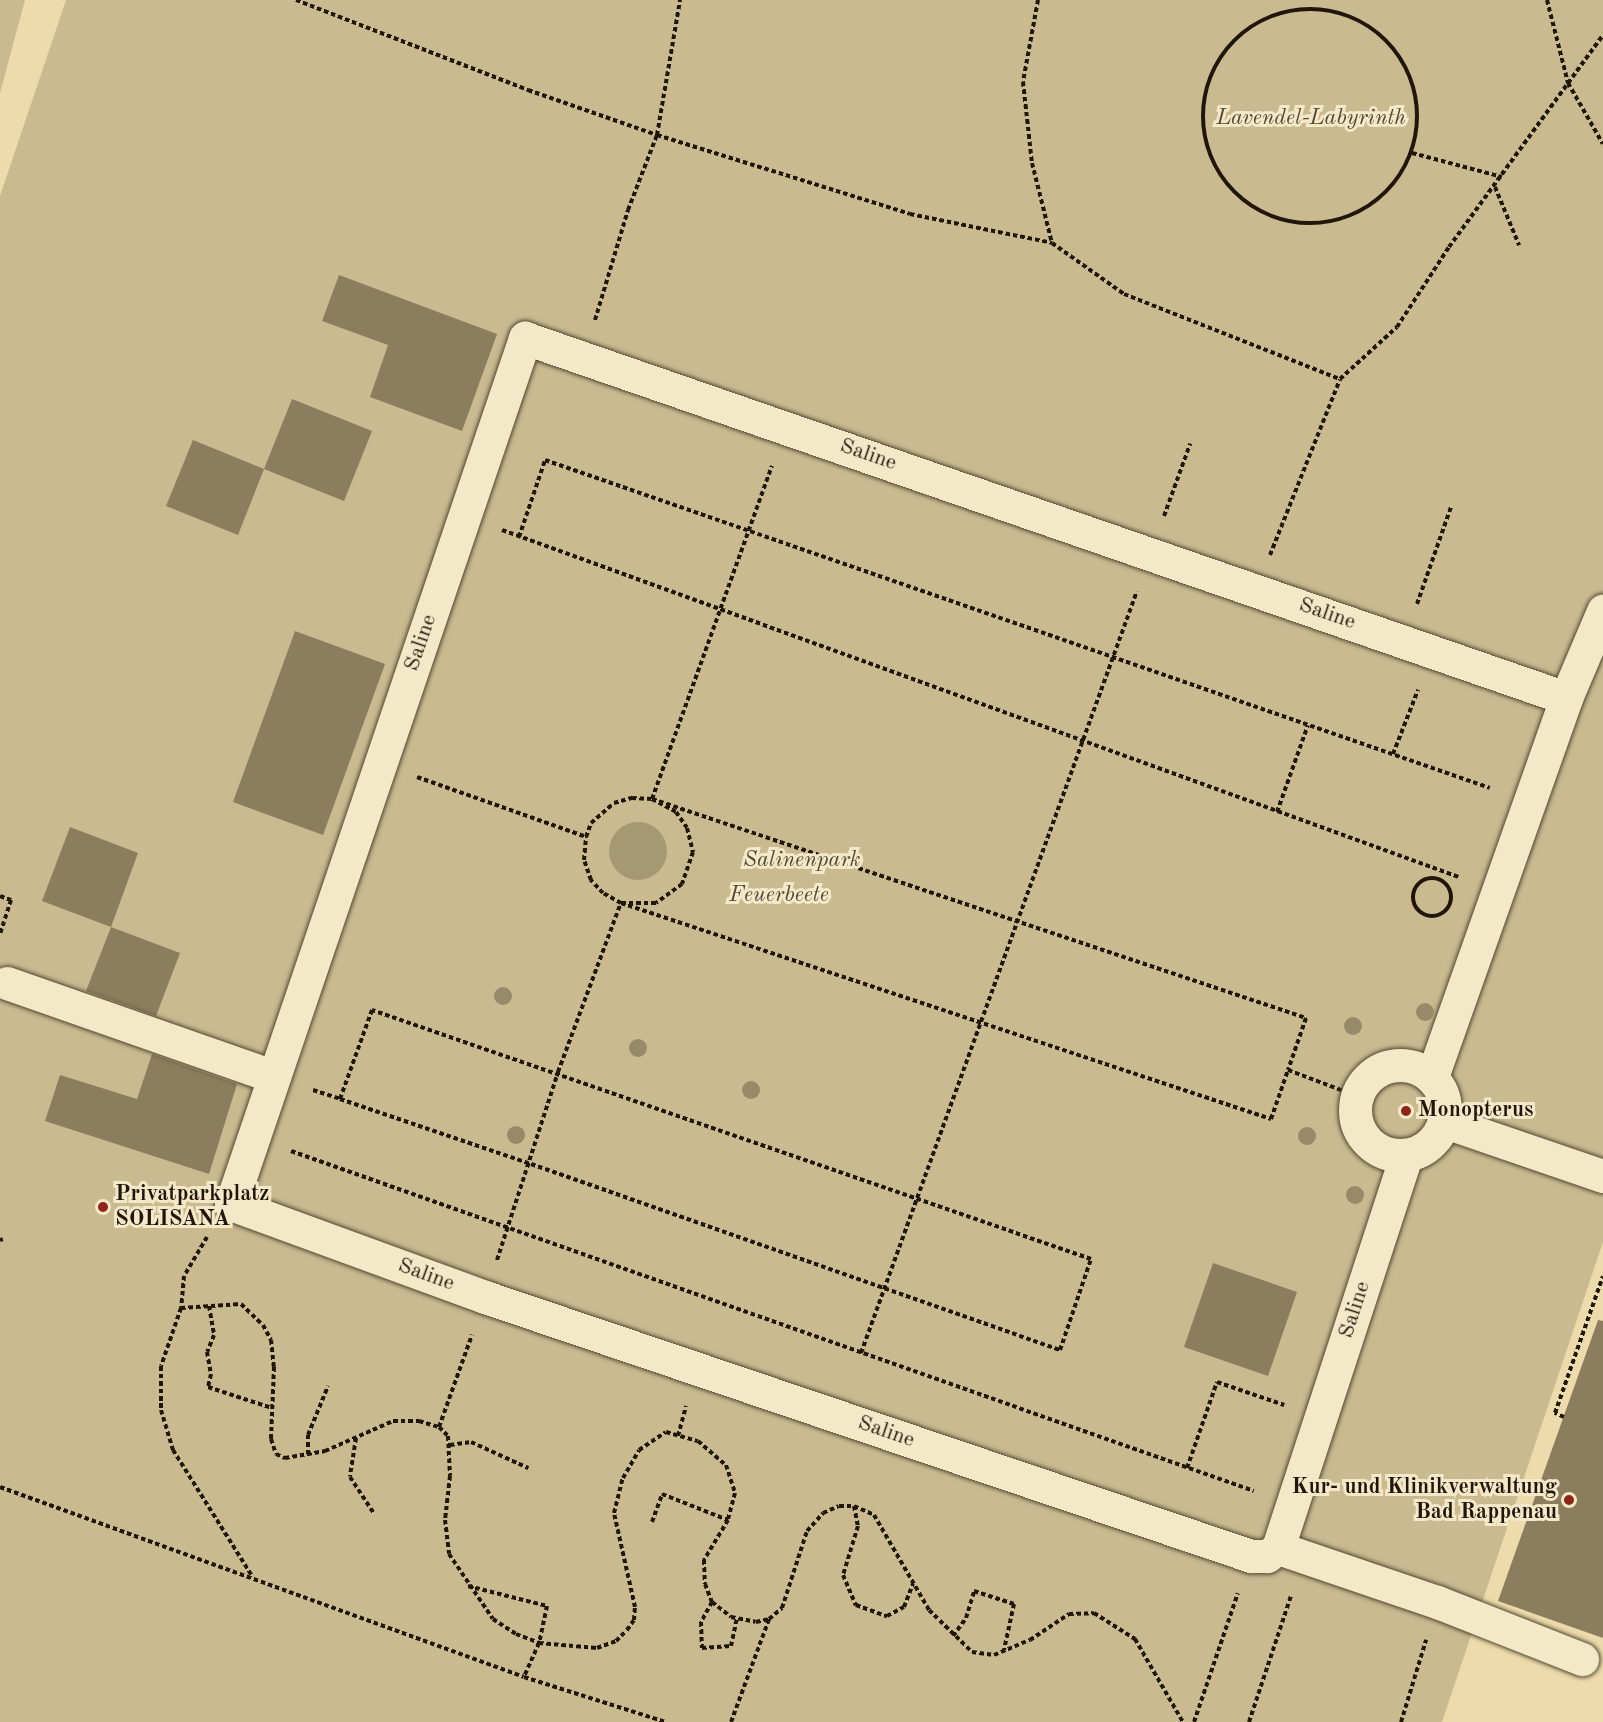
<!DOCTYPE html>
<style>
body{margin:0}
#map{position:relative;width:1603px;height:1722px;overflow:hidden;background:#eddbab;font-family:"Old Standard TT",serif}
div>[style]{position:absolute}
.green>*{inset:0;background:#caba90}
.water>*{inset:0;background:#a79874}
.round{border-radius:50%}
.building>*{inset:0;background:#8b7d5e}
.path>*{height:4px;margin-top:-2px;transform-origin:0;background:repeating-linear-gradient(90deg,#20170a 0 4.5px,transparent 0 7.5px)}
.path>.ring{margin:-2px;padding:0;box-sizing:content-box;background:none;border:4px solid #20170a;border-radius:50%}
.roads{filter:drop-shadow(0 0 2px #534832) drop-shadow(0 0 2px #534832)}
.minor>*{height:33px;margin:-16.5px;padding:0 16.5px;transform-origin:16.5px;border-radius:16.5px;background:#f3e8c8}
.minor>.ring{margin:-16.5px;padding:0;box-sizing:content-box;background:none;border:33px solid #f3e8c8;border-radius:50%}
.trees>*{width:18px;height:18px;margin:-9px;border-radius:50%;background:#988a68}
.dots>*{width:16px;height:16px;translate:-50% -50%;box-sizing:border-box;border:3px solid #f3e8c8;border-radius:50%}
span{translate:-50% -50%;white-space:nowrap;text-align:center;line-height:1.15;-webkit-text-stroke:6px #f3e8c8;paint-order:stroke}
.park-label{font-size:22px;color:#534832;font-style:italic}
.street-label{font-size:22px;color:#20170a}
.poi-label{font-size:22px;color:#20170a;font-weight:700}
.left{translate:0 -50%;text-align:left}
.right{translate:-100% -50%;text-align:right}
</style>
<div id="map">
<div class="green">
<div style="clip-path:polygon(0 0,25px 0,0 93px)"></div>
<div style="clip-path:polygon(66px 0,1603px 0,1603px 1242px,1442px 1722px,0 1722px,0 196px)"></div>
</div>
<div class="water">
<div class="round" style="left:609px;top:822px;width:58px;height:58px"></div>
</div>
<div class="building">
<div style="clip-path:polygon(339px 275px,497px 334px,462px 431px,370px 397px,388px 345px,322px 321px)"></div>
<div style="clip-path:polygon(292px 399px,372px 431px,344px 501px,264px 469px)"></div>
<div style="clip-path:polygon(193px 440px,264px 469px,238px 535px,166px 506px)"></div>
<div style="clip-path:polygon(295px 631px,385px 664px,323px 835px,233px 802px)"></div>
<div style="clip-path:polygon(70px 827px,138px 853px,111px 927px,42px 901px)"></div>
<div style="clip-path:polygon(111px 927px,180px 953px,156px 1016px,86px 991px)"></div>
<div style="clip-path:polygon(152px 1054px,237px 1084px,209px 1174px,45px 1121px,60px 1075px,137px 1099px)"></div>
<div style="clip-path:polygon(1213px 1263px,1297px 1292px,1268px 1376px,1184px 1347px)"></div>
<div style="clip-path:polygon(1598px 1320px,1603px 1321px,1603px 1638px,1498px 1601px)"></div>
</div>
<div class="path">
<div style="left:296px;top:0;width:249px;rotate:21.2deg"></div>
<div style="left:528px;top:90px;width:137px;rotate:19.2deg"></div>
<div style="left:657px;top:135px;width:265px;rotate:17.3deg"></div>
<div style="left:910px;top:214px;width:145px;rotate:11.5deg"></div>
<div style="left:1038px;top:0;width:83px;rotate:100.4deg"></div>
<div style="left:1023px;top:82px;width:81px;rotate:83.7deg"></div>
<div style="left:1032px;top:163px;width:82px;rotate:76deg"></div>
<div style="left:1052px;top:243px;width:88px;rotate:35.3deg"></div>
<div style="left:1124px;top:294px;width:232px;rotate:21.5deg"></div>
<div style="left:1547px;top:0;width:86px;rotate:75.8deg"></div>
<div style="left:1568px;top:83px;width:70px;rotate:60.2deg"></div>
<div class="ring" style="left:1203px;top:9px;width:210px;height:210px"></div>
<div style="left:1412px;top:153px;width:93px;rotate:14.9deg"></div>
<div style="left:1495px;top:187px;width:63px;rotate:67.5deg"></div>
<div style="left:595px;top:320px;width:115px;rotate:-73.3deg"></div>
<div style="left:628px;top:210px;width:80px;rotate:-68.9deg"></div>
<div style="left:657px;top:135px;width:137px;rotate:-80.3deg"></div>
<div style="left:1164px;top:516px;width:77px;rotate:-70.1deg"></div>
<div style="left:502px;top:530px;width:1018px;rotate:19.93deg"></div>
<div style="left:519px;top:537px;width:81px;rotate:-71.3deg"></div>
<div style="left:545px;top:460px;width:1000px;rotate:19.14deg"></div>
<div style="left:1270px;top:555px;width:189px;rotate:-68.3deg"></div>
<div style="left:1340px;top:379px;width:77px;rotate:-42.4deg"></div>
<div style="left:1397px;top:327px;width:95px;rotate:-57deg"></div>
<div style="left:1449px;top:247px;width:262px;rotate:-54deg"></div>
<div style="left:1417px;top:604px;width:103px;rotate:-70.7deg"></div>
<div style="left:1393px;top:754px;width:69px;rotate:-68.7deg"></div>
<div style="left:417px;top:777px;width:179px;rotate:19.5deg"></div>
<div style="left:652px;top:799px;width:27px;rotate:28deg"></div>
<div style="left:676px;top:812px;width:19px;rotate:55deg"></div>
<div style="left:687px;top:828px;width:25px;rotate:76deg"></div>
<div style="left:693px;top:852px;width:34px;rotate:109deg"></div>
<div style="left:682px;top:884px;width:32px;rotate:144deg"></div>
<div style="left:656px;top:903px;width:35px;rotate:180deg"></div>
<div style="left:621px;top:903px;width:21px;rotate:-151deg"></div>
<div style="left:603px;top:893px;width:18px;rotate:-133deg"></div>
<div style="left:591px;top:880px;width:21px;rotate:-109deg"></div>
<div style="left:584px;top:860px;width:23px;rotate:-85deg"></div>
<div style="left:586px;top:837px;width:15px;rotate:-70deg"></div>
<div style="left:591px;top:823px;width:30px;rotate:-41deg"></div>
<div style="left:614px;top:803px;width:19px;rotate:-16deg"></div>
<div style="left:632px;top:798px;width:20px;rotate:3deg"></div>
<div style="left:652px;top:799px;width:690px;rotate:18.51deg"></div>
<div style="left:1306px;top:1018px;width:55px;rotate:109.1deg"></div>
<div style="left:1288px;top:1070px;width:74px;rotate:20.6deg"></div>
<div style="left:652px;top:799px;width:354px;rotate:-70.2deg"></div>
<div style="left:1277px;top:812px;width:92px;rotate:-70.4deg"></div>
<div class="ring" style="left:1413px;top:878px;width:34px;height:34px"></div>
<div style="left:0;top:896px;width:12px;rotate:20deg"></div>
<div style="left:11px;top:900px;width:35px;rotate:108deg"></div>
<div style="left:313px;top:1090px;width:28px;rotate:18deg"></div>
<div style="left:340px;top:1099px;width:202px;rotate:18.8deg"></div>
<div style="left:531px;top:1164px;width:561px;rotate:19.37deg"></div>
<div style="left:1060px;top:1350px;width:96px;rotate:-71.2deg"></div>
<div style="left:1091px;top:1259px;width:761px;rotate:-160.9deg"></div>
<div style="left:372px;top:1010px;width:95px;rotate:109.8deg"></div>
<div style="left:291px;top:1151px;width:1021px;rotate:19.45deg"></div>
<div style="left:207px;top:1237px;width:45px;rotate:120.5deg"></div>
<div style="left:184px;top:1276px;width:32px;rotate:95deg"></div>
<div style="left:181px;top:1308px;width:61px;rotate:109deg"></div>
<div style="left:161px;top:1366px;width:44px;rotate:90deg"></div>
<div style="left:161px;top:1410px;width:42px;rotate:73.3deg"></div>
<div style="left:173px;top:1450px;width:149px;rotate:57.9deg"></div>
<div style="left:0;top:1240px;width:3px;rotate:-18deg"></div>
<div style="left:497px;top:1260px;width:198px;rotate:-72deg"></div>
<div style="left:558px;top:1072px;width:180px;rotate:-69.6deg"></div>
<div style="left:621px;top:903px;width:685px;rotate:18.38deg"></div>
<div style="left:1271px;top:1119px;width:52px;rotate:-70.9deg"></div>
<div style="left:209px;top:1306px;width:29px;rotate:80deg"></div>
<div style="left:214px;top:1335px;width:18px;rotate:112deg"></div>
<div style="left:207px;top:1352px;width:22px;rotate:80deg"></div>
<div style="left:211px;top:1374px;width:13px;rotate:103deg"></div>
<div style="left:208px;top:1387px;width:67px;rotate:18.2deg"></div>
<div style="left:181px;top:1308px;width:60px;rotate:-3.8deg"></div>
<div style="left:241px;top:1304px;width:30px;rotate:44deg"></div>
<div style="left:263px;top:1325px;width:17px;rotate:62deg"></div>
<div style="left:271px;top:1340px;width:27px;rotate:84deg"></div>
<div style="left:274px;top:1367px;width:72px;rotate:92.4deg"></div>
<div style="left:271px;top:1439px;width:16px;rotate:72deg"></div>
<div style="left:276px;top:1454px;width:10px;rotate:24deg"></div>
<div style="left:285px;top:1458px;width:41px;rotate:-9.9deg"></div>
<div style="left:325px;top:1451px;width:74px;rotate:-23.8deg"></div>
<div style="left:393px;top:1421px;width:26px"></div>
<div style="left:419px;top:1421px;width:21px;rotate:17deg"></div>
<div style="left:439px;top:1427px;width:13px;rotate:45deg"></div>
<div style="left:448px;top:1436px;width:40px;rotate:87.1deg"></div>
<div style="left:450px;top:1476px;width:44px;rotate:96.5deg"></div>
<div style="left:445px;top:1520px;width:34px;rotate:83deg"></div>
<div style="left:449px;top:1554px;width:78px;rotate:55.9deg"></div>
<div style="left:493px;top:1619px;width:27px;rotate:33deg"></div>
<div style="left:516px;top:1634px;width:25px;rotate:21deg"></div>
<div style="left:539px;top:1643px;width:58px;rotate:4.9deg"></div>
<div style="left:597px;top:1648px;width:20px;rotate:-20deg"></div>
<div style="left:616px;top:1641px;width:16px;rotate:-45deg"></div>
<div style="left:627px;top:1630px;width:12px;rotate:-55deg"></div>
<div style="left:634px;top:1620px;width:13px;rotate:-86deg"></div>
<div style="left:635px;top:1607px;width:96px;rotate:-102.6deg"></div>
<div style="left:614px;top:1513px;width:36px;rotate:-76deg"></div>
<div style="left:623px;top:1478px;width:32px;rotate:-60deg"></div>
<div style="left:639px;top:1450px;width:32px;rotate:-34deg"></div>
<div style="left:666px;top:1432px;width:33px;rotate:16deg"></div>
<div style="left:698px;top:1441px;width:37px;rotate:41deg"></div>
<div style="left:726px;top:1465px;width:29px;rotate:72deg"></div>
<div style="left:735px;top:1493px;width:28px;rotate:105deg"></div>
<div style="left:728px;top:1520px;width:47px;rotate:121deg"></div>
<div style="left:704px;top:1560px;width:24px;rotate:88deg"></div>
<div style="left:705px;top:1584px;width:19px;rotate:69deg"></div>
<div style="left:712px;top:1602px;width:24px;rotate:38deg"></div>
<div style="left:731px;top:1617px;width:25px;rotate:11deg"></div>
<div style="left:756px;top:1622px;width:13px;rotate:-13deg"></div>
<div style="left:769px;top:1619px;width:17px;rotate:-40deg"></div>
<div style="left:782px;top:1608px;width:81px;rotate:-72deg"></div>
<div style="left:807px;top:1531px;width:24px;rotate:-48deg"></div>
<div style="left:823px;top:1513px;width:17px;rotate:-24deg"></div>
<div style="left:839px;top:1506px;width:15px"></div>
<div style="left:854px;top:1506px;width:22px;rotate:24deg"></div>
<div style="left:874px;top:1515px;width:110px;rotate:59.9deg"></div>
<div style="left:929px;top:1610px;width:60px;rotate:44.3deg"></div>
<div style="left:972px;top:1652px;width:22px;rotate:8deg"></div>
<div style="left:994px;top:1655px;width:39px;rotate:-23deg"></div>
<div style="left:1030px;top:1640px;width:47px;rotate:-33.7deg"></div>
<div style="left:1069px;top:1614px;width:25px;rotate:-2deg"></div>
<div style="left:1094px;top:1613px;width:49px;rotate:32.4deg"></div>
<div style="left:1135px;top:1639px;width:96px;rotate:60deg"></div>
<div style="left:861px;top:1353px;width:810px;rotate:-70.09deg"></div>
<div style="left:1564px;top:1417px;width:10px;rotate:-156deg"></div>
<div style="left:1555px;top:1413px;width:145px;rotate:-70.7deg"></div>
<div style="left:439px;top:1427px;width:98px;rotate:-70.3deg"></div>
<div style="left:678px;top:1436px;width:31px;rotate:-75deg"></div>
<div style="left:356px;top:1438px;width:39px;rotate:99deg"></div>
<div style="left:350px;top:1477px;width:42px;rotate:56.7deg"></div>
<div style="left:450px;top:1445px;width:21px;rotate:-8deg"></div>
<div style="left:471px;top:1442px;width:63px;rotate:24.5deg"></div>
<div style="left:308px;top:1454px;width:19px;rotate:-90deg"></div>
<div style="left:308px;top:1435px;width:53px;rotate:-67.8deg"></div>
<div style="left:1187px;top:1468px;width:91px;rotate:-70.8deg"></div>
<div style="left:1217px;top:1382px;width:71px;rotate:18.9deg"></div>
<div style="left:0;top:1487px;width:557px;rotate:19.93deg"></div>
<div style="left:524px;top:1677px;width:149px;rotate:17.6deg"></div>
<div style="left:854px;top:1506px;width:20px;rotate:79deg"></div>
<div style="left:858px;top:1526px;width:51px;rotate:107deg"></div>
<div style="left:843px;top:1575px;width:33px;rotate:67deg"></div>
<div style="left:856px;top:1605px;width:33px;rotate:20deg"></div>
<div style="left:887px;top:1616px;width:19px;rotate:-28deg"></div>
<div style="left:904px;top:1607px;width:25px;rotate:-69deg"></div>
<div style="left:652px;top:1522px;width:30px;rotate:-70deg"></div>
<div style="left:662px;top:1494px;width:71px;rotate:21.5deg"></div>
<div style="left:468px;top:1586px;width:81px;rotate:14.2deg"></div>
<div style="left:547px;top:1606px;width:38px;rotate:102deg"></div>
<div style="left:539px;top:1643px;width:37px;rotate:114deg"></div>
<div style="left:712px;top:1602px;width:23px;rotate:119deg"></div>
<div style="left:701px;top:1622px;width:26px;rotate:88deg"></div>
<div style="left:702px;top:1648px;width:29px;rotate:-4deg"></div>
<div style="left:731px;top:1646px;width:29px;rotate:-78deg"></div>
<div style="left:953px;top:1636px;width:22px;rotate:-54deg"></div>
<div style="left:966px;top:1618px;width:28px;rotate:-73deg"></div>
<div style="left:974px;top:1591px;width:42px;rotate:18deg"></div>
<div style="left:1014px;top:1604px;width:47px;rotate:102.3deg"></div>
<div style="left:731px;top:1722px;width:110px;rotate:-69.7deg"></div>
<div style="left:1194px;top:1722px;width:136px;rotate:-71.2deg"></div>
<div style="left:1249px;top:1722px;width:133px;rotate:-71.6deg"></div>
<div style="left:1401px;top:1722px;width:86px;rotate:-73deg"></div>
</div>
<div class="roads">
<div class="minor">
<div style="left:7px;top:983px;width:281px;rotate:19.3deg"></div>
<div class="ring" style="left:1355px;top:1065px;width:57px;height:57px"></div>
<div style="left:1432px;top:1077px;width:402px;rotate:-70.5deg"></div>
<div style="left:1566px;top:698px;width:95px;rotate:-67deg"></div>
<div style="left:1445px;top:1122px;width:167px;rotate:18.9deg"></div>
<div style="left:1406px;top:1156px;width:412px;rotate:108.1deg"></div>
<div style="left:1278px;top:1548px;width:14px;rotate:144deg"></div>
<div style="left:1267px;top:1556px;width:16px;rotate:180deg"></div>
<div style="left:1251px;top:1556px;width:809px;rotate:-161.32deg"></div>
<div style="left:485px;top:1297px;width:270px;rotate:-159.9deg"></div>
<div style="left:231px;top:1204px;width:915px;rotate:-71.25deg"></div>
<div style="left:525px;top:338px;width:1101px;rotate:19.08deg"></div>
<div style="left:1278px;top:1548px;width:168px;rotate:18.8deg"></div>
<div style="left:1437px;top:1602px;width:156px;rotate:21.5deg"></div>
</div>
</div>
<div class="trees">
<div style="left:503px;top:996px"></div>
<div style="left:1425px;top:1012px"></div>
<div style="left:1353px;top:1026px"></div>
<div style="left:638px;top:1048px"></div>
<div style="left:751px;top:1090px"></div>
<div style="left:516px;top:1135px"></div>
<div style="left:1307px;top:1136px"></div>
<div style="left:1355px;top:1195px"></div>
</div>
<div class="dots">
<div style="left:1406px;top:1111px;background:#8f2418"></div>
<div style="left:103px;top:1207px;background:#8f2418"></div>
<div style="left:1569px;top:1500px;background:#8f2418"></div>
</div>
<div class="park-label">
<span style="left:1311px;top:119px">Lavendel-Labyrinth</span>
<span style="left:802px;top:861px">Salinenpark</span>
<span style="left:779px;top:896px">Feuerbeete</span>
</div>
<div class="street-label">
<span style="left:868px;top:455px;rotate:19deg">Saline</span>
<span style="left:1327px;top:614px;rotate:19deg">Saline</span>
<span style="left:421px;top:643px;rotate:-71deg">Saline</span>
<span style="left:426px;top:1275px;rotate:20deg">Saline</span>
<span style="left:1355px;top:1310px;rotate:-72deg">Saline</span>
<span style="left:886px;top:1432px;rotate:19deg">Saline</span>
</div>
<div class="poi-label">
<span class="left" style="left:1418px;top:1111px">Monopterus</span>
<span class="left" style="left:115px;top:1207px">Privatparkplatz<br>SOLISANA</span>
<span class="right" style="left:1557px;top:1500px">Kur- und Klinikverwaltung<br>Bad Rappenau</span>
</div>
</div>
